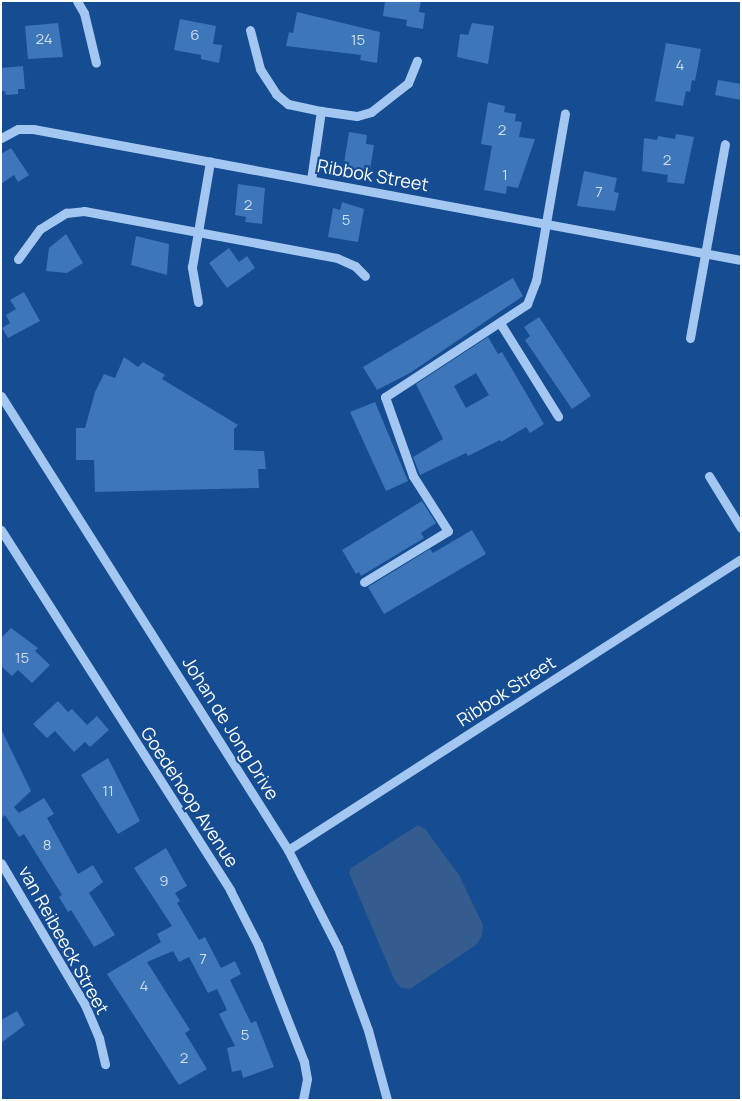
<!DOCTYPE html>
<style>
body{margin:0}
#map{position:relative;width:742px;height:1101px;overflow:hidden;background:#154c92;font-family:Manrope,sans-serif}
div>[style]{position:absolute}
.water>*{inset:0;background:#345c8f}
.building>*{inset:0;background:#3d76b9}
.minor>*{height:9px;margin:-4.5px;padding:0 4.5px;transform-origin:4.5px;border-radius:4.5px;background:#a3c7f1}
span{translate:-50% -50%;white-space:nowrap;text-align:center;line-height:1.15;-webkit-text-stroke:4.5px #154c92;paint-order:stroke}
.number-label{font-size:15px;color:#ceddee}
.number-label span{-webkit-text-stroke-width:0}
.street-label{font-size:18px;color:#fff}
.frame{position:absolute;inset:0;border:2px solid #fff;pointer-events:none}
</style>
<div id="map">
<div class="water">
<div style="clip-path:polygon(418px 825px,425px 829px,459px 875px,483px 925px,482px 936px,476px 945px,410px 989px,401px 988px,394px 979px,349px 873px,351px 868px)"></div>
</div>
<div class="building">
<div style="clip-path:polygon(385px 1px,421px 1px,419px 12px,425px 13px,423px 29px,406px 26px,407px 20px,383px 16px)"></div>
<div style="clip-path:polygon(297px 12px,380px 32px,377px 63px,360px 60px,361px 55px,286px 46px,289px 32px,293px 33px)"></div>
<div style="clip-path:polygon(180px 19px,216px 26px,213px 44px,222px 45px,219px 63px,201px 59px,201px 55px,174px 50px)"></div>
<div style="clip-path:polygon(58px 23px,63px 57px,28px 59px,25px 26px)"></div>
<div style="clip-path:polygon(472px 23px,494px 26px,488px 64px,457px 57px,460px 34px,468px 35px)"></div>
<div style="clip-path:polygon(666px 43px,701px 49px,695px 81px,692px 80px,690px 92px,686px 91px,683px 106px,655px 101px)"></div>
<div style="clip-path:polygon(23px 66px,25px 89px,18px 89px,18px 94px,6px 95px,5px 91px,1px 91px,1px 68px)"></div>
<div style="clip-path:polygon(718px 80px,741px 84px,741px 100px,715px 95px)"></div>
<div style="clip-path:polygon(488px 102px,505px 106px,504px 112px,516px 114px,515px 121px,522px 122px,519px 137px,535px 139px,518px 188px,507px 186px,506px 194px,484px 190px,492px 146px,481px 144px)"></div>
<div style="clip-path:polygon(349px 132px,367px 135px,366px 144px,374px 145px,370px 170px,343px 169px)"></div>
<div style="clip-path:polygon(676px 134px,694px 137px,684px 184px,667px 182px,668px 175px,642px 171px,644px 138px,657px 140px,658px 136px,675px 139px)"></div>
<div style="clip-path:polygon(11px 148px,29px 175px,18px 182px,14px 175px,1px 184px,1px 154px)"></div>
<div style="clip-path:polygon(584px 171px,617px 178px,614px 192px,619px 193px,615px 211px,577px 206px)"></div>
<div style="clip-path:polygon(238px 184px,265px 188px,262px 224px,245px 222px,246px 217px,235px 215px)"></div>
<div style="clip-path:polygon(342px 202px,364px 209px,358px 242px,328px 237px,333px 208px,340px 210px)"></div>
<div style="clip-path:polygon(66px 234px,83px 263px,67px 273px,46px 271px,49px 248px)"></div>
<div style="clip-path:polygon(136px 236px,169px 244px,167px 275px,131px 265px)"></div>
<div style="clip-path:polygon(229px 248px,239px 262px,247px 256px,255px 268px,227px 288px,209px 263px)"></div>
<div style="clip-path:polygon(513px 278px,523px 296px,410px 373px,377px 390px,363px 367px)"></div>
<div style="clip-path:polygon(24px 292px,40px 321px,8px 338px,2px 328px,10px 323px,6px 315px,16px 309px,10px 300px)"></div>
<div style="clip-path:polygon(539px 317px,591px 396px,572px 409px,525px 340px,530px 336px,524px 327px)"></div>
<div style="clip-path:polygon(evenodd,488px 337px,498px 354px,502px 352px,544px 424px,530px 433px,526px 427px,501px 442px,500px 440px,468px 456px,466px 453px,420px 475px,413px 457px,443px 439px,416px 384px,488px 337px,476px 373px,489px 395px,466px 408px,454px 386px,476px 373px)"></div>
<div style="clip-path:polygon(124px 357px,138px 367px,143px 362px,165px 375px,162px 379px,238px 425px,234px 429px,234px 450px,264px 451px,266px 469px,258px 469px,259px 488px,95px 492px,94px 460px,76px 460px,76px 428px,85px 428px,95px 392px,104px 374px,115px 378px)"></div>
<div style="clip-path:polygon(375px 402px,408px 481px,386px 491px,350px 412px)"></div>
<div style="clip-path:polygon(422px 501px,436px 523px,421px 533px,424px 538px,361px 576px,359px 572px,356px 574px,342px 550px)"></div>
<div style="clip-path:polygon(472px 530px,486px 554px,384px 614px,368px 587px,430px 549px,433px 553px)"></div>
<div style="clip-path:polygon(11px 628px,38px 648px,35px 651px,50px 665px,32px 683px,18px 670px,12px 676px,1px 666px,1px 638px)"></div>
<div style="clip-path:polygon(58px 701px,68px 712px,72px 709px,87px 725px,97px 716px,109px 730px,90px 747px,85px 742px,74px 752px,55px 731px,47px 738px,33px 724px)"></div>
<div style="clip-path:polygon(1px 729px,31px 791px,14px 807px,19px 813px,44px 798px,54px 814px,47px 818px,78px 874px,93px 865px,103px 882px,89px 893px,115px 935px,94px 947px,71px 910px,68px 912px,59px 897px,62px 895px,24px 834px,19px 837px,5px 815px,1px 819px)"></div>
<div style="clip-path:polygon(108px 758px,140px 821px,118px 834px,81px 775px)"></div>
<div style="clip-path:polygon(166px 848px,187px 886px,175px 893px,180px 901px,177px 903px,199px 940px,205px 937px,221px 968px,235px 961px,241px 974px,230px 980px,251px 1023px,256px 1021px,274px 1067px,243px 1078px,241px 1070px,232px 1072px,227px 1048px,235px 1046px,219px 1014px,227px 1010px,217px 989px,208px 993px,189px 957px,179px 962px,173px 951px,147px 962px,190px 1030px,185px 1033px,207px 1069px,179px 1085px,107px 974px,161px 942px,157px 934px,172px 926px,134px 868px)"></div>
<div style="clip-path:polygon(17px 1011px,25px 1025px,1px 1043px,1px 1020px)"></div>
</div>
<div class="minor">
<div style="left:77px;top:1px;width:14px;rotate:60deg"></div>
<div style="left:84px;top:13px;width:51px;rotate:76.5deg"></div>
<div style="left:250px;top:30px;width:40px;rotate:75.6deg"></div>
<div style="left:260px;top:69px;width:30px;rotate:57deg"></div>
<div style="left:276px;top:94px;width:16px;rotate:40deg"></div>
<div style="left:288px;top:104px;width:34px;rotate:12deg"></div>
<div style="left:321px;top:111px;width:36px;rotate:8deg"></div>
<div style="left:357px;top:116px;width:15px;rotate:-16deg"></div>
<div style="left:371px;top:112px;width:47px;rotate:-38.1deg"></div>
<div style="left:408px;top:83px;width:24px;rotate:-68deg"></div>
<div style="left:1px;top:138px;width:19px;rotate:-28deg"></div>
<div style="left:18px;top:129px;width:15px"></div>
<div style="left:33px;top:129px;width:720px;rotate:10.48deg"></div>
<div style="left:311px;top:180px;width:70px;rotate:-81.8deg"></div>
<div style="left:18px;top:259px;width:37px;rotate:-54deg"></div>
<div style="left:40px;top:229px;width:31px;rotate:-32deg"></div>
<div style="left:66px;top:213px;width:18px;rotate:-6deg"></div>
<div style="left:84px;top:211px;width:257px;rotate:10.5deg"></div>
<div style="left:337px;top:258px;width:20px;rotate:24deg"></div>
<div style="left:355px;top:266px;width:14px;rotate:45deg"></div>
<div style="left:198px;top:302px;width:36px;rotate:-100deg"></div>
<div style="left:192px;top:267px;width:107px;rotate:-80.3deg"></div>
<div style="left:500px;top:323px;width:110px;rotate:58.1deg"></div>
<div style="left:690px;top:338px;width:197px;rotate:-79.8deg"></div>
<div style="left:1px;top:396px;width:537px;rotate:57.7deg"></div>
<div style="left:288px;top:850px;width:110px;rotate:63deg"></div>
<div style="left:338px;top:948px;width:87px;rotate:69.9deg"></div>
<div style="left:368px;top:1030px;width:73px;rotate:74.8deg"></div>
<div style="left:709px;top:476px;width:61px;rotate:58.4deg"></div>
<div style="left:1px;top:530px;width:427px;rotate:57.5deg"></div>
<div style="left:230px;top:890px;width:62px;rotate:63deg"></div>
<div style="left:258px;top:945px;width:126px;rotate:68.5deg"></div>
<div style="left:304px;top:1062px;width:17px;rotate:80deg"></div>
<div style="left:307px;top:1079px;width:21px;rotate:101deg"></div>
<div style="left:364px;top:582px;width:98px;rotate:-31.3deg"></div>
<div style="left:448px;top:531px;width:65px;rotate:-122.5deg"></div>
<div style="left:413px;top:476px;width:84px;rotate:-109.5deg"></div>
<div style="left:385px;top:397px;width:170px;rotate:-33.2deg"></div>
<div style="left:527px;top:304px;width:25px;rotate:-69deg"></div>
<div style="left:536px;top:281px;width:170px;rotate:-80.2deg"></div>
<div style="left:288px;top:850px;width:538px;rotate:-32.72deg"></div>
<div style="left:1px;top:863px;width:165px;rotate:59.4deg"></div>
<div style="left:85px;top:1005px;width:36px;rotate:67deg"></div>
<div style="left:99px;top:1038px;width:27px;rotate:77deg"></div>
</div>
<div class="number-label">
<span style="left:195px;top:35px">6</span>
<span style="left:44px;top:39px">24</span>
<span style="left:358px;top:40px">15</span>
<span style="left:680px;top:65px">4</span>
<span style="left:502px;top:130px">2</span>
<span style="left:667px;top:160px">2</span>
<span style="left:505px;top:175px">1</span>
<span style="left:599px;top:192px">7</span>
<span style="left:248px;top:205px">2</span>
<span style="left:346px;top:220px">5</span>
<span style="left:22px;top:658px">15</span>
<span style="left:108px;top:791px">11</span>
<span style="left:47px;top:845px">8</span>
<span style="left:164px;top:881px">9</span>
<span style="left:203px;top:959px">7</span>
<span style="left:144px;top:986px">4</span>
<span style="left:245px;top:1035px">5</span>
<span style="left:184px;top:1058px">2</span>
</div>
<div class="street-label">
<span style="left:373px;top:175px;rotate:10deg">Ribbok Street</span>
<span style="left:506px;top:691px;rotate:-33deg">Ribbok Street</span>
<span style="left:231px;top:728px;rotate:58deg">Johan de Jong Drive</span>
<span style="left:190px;top:797px;rotate:57deg">Goedehoop Avenue</span>
<span style="left:64px;top:940px;rotate:61deg">van Reibeeck Street</span>
</div>
<div class="frame"></div>
</div>
